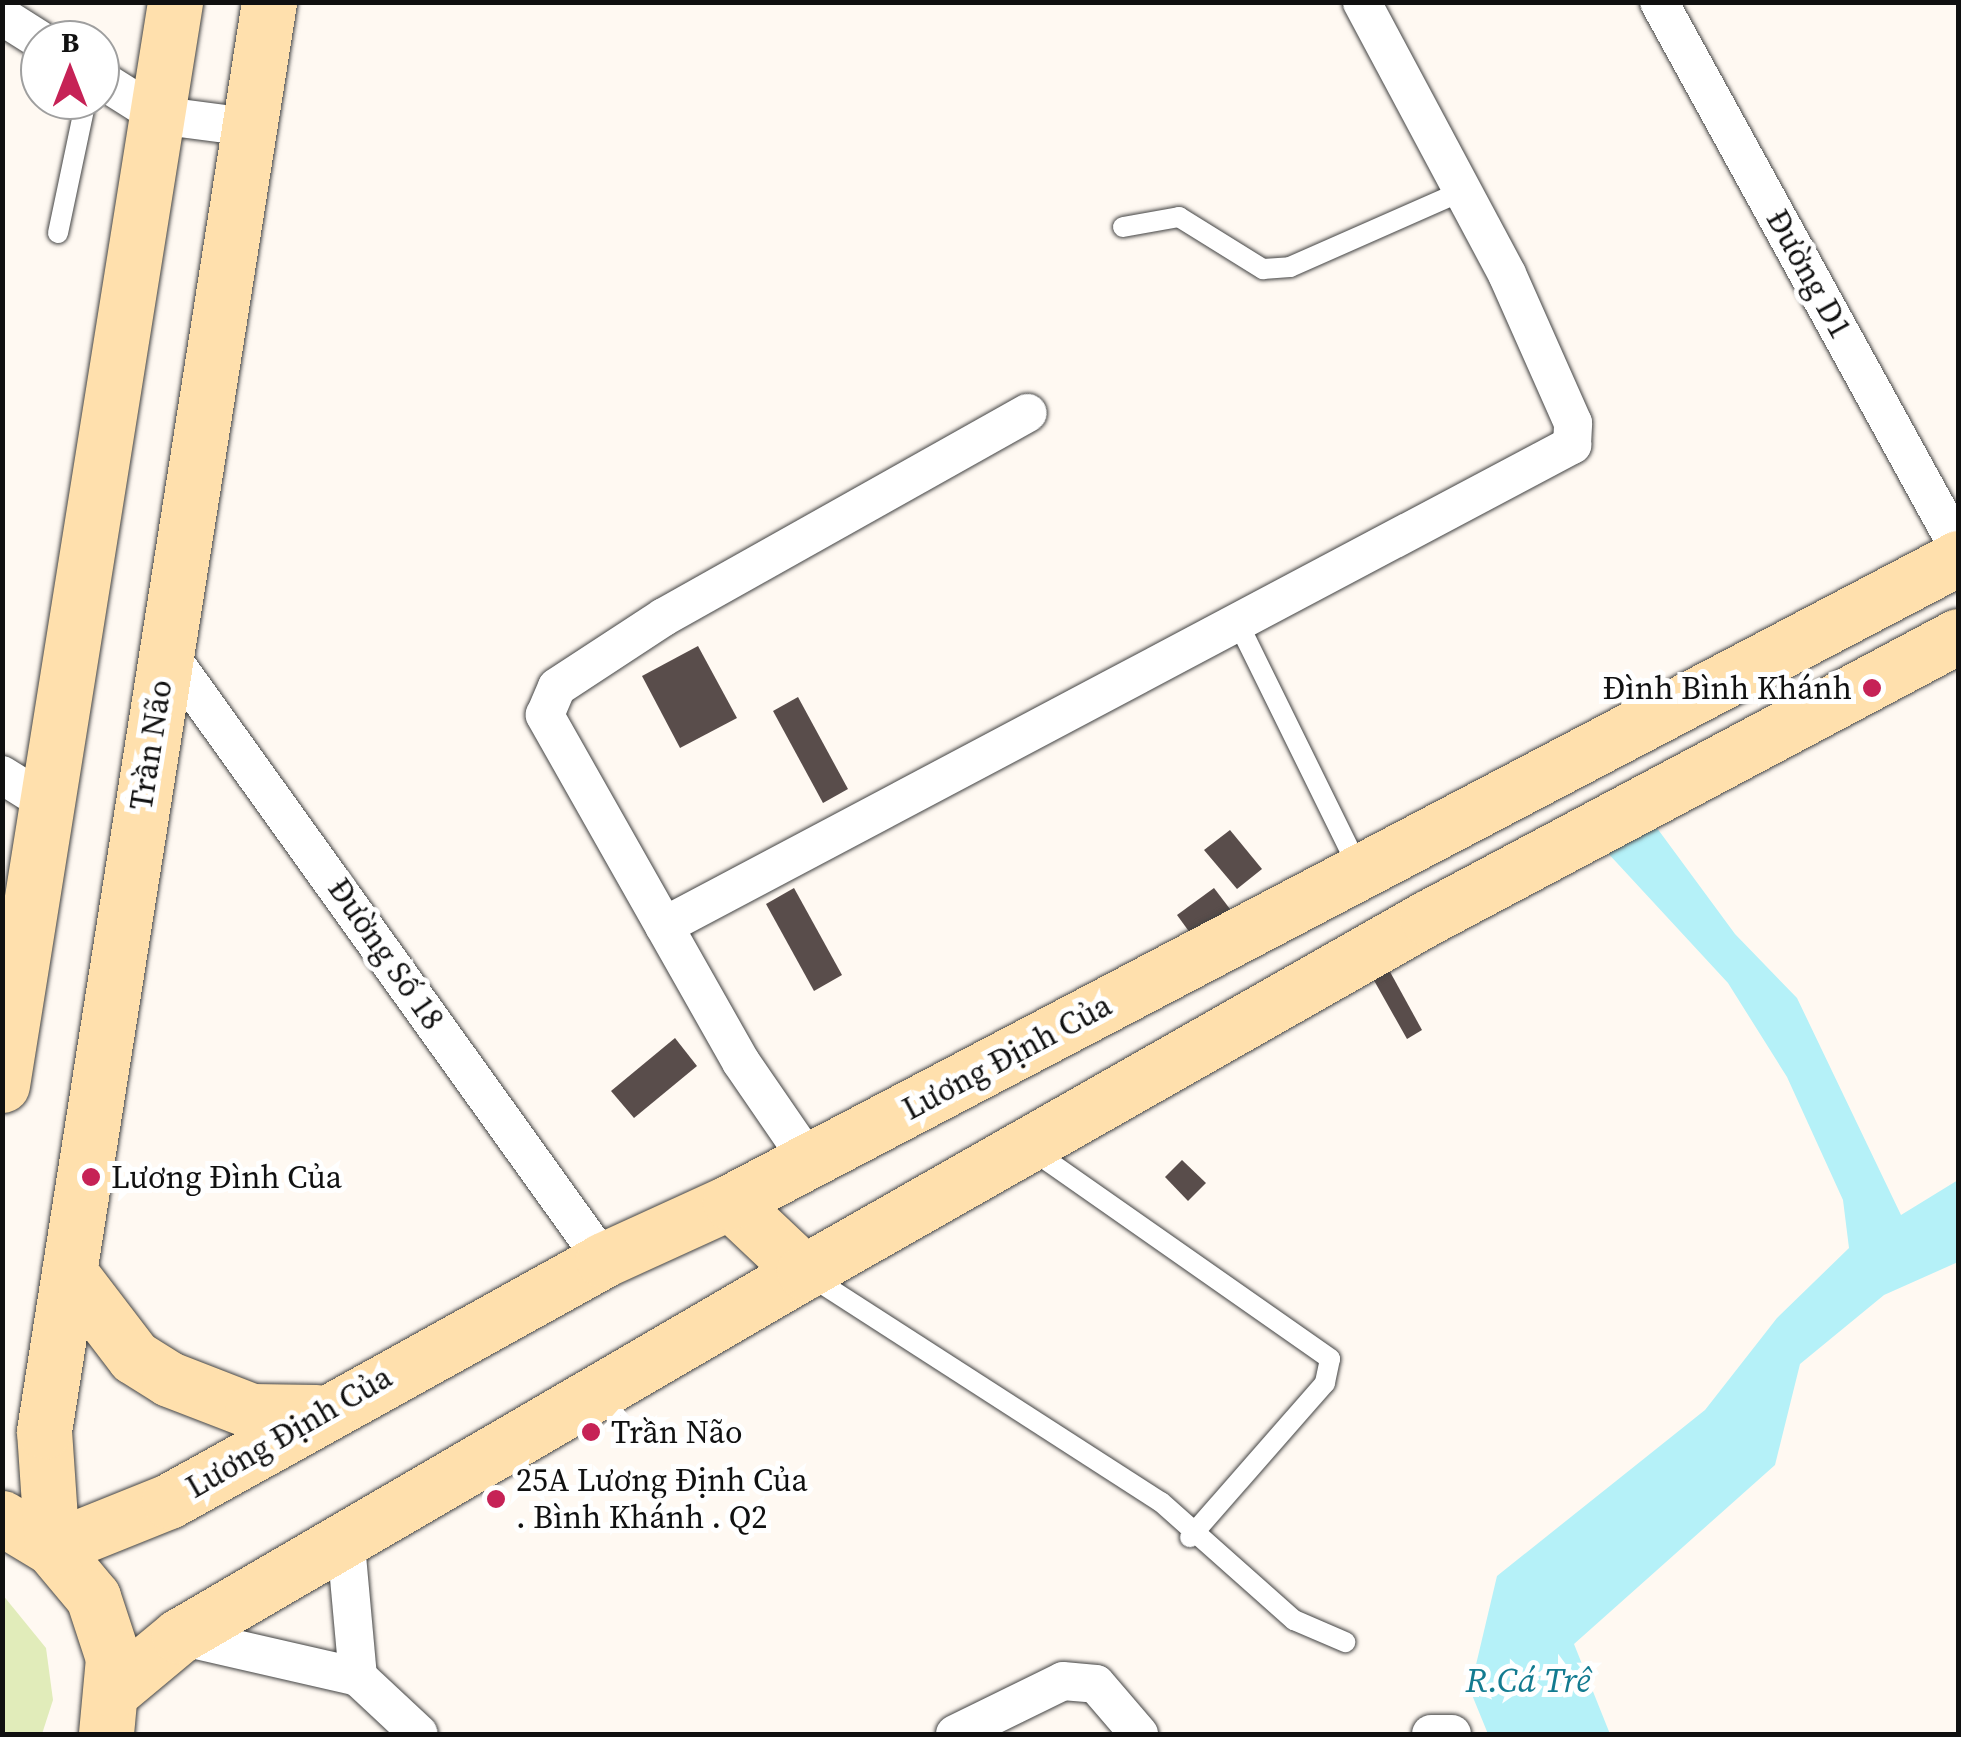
<!DOCTYPE html>
<meta charset="utf-8">
<style>
body{margin:0}
#map{position:relative;width:1961px;height:1737px;overflow:hidden;background:#fff9f2;font-family:"Source Serif 4",serif}
div>[style]{position:absolute}
.green>*{inset:0;background:#e1ecba}
.water>*{inset:0;background:#b5f1f8}
.building>*{inset:0;background:#594d4b}
.roads{filter:drop-shadow(0 0 2px #434343) drop-shadow(0 0 2px #434343)}
.lane>*{height:20px;margin:-10px;padding:0 10px;transform-origin:10px;border-radius:10px;background:#fff}
.street>*{height:38px;margin:-19px;padding:0 19px;transform-origin:19px;border-radius:19px;background:#fff}
.secondary>*{height:55px;margin:-27.5px;padding:0 27.5px;transform-origin:27.5px;border-radius:27.5px;background:#ffe0ad}
.dots>*{width:28px;height:28px;translate:-50% -50%;box-sizing:border-box;border:5px solid #fff;border-radius:50%}
span{translate:-50% -50%;white-space:nowrap;text-align:center;line-height:1.15;-webkit-text-stroke:10px #fff;paint-order:stroke}
.street-label{font-size:32px;color:#101010}
.poi-label{font-size:32px;color:#101010}
.right{translate:-100% -50%;text-align:right}
.left{translate:0 -50%;text-align:left}
.water-label{font-size:35px;color:#137b90;font-style:italic}
.frame{position:absolute;inset:0;border:5px solid #101010;pointer-events:none}
.north{position:absolute;left:20px;top:20px;width:100px;height:100px;box-sizing:border-box;background:#fff;border:2px solid #9f9f9f;border-radius:50%;rotate:0deg;font-size:28px;font-weight:700;line-height:40px;text-align:center;color:#101010}
.north::after{content:'';display:block;margin:auto;width:35px;height:45px;background:#c62256;clip-path:polygon(50% 0,100% 100%,50% 72%,0 100%)}
</style>
<div id="map">
<div class="green">
<div style="clip-path:polygon(2px 1594px,46px 1648px,53px 1700px,42px 1734px,3px 1734px)"></div>
</div>
<div class="water">
<div style="clip-path:polygon(1654px 824px,1735px 934px,1797px 998px,1901px 1215px,1958px 1180px,1958px 1262px,1884px 1295px,1800px 1364px,1775px 1465px,1574px 1644px,1610px 1734px,1488px 1734px,1470px 1690px,1497px 1576px,1705px 1410px,1777px 1318px,1849px 1248px,1843px 1200px,1787px 1077px,1728px 983px,1605px 850px)"></div>
</div>
<div class="building">
<div style="clip-path:polygon(698px 646px,737px 718px,680px 748px,642px 676px)"></div>
<div style="clip-path:polygon(798px 697px,848px 789px,823px 803px,773px 711px)"></div>
<div style="clip-path:polygon(1230px 830px,1262px 869px,1237px 889px,1204px 850px)"></div>
<div style="clip-path:polygon(794px 888px,842px 975px,814px 991px,766px 904px)"></div>
<div style="clip-path:polygon(1214px 888px,1230px 909px,1193px 937px,1177px 915px)"></div>
<div style="clip-path:polygon(1383px 959px,1422px 1030px,1407px 1039px,1367px 968px)"></div>
<div style="clip-path:polygon(675px 1038px,697px 1066px,634px 1118px,611px 1091px)"></div>
<div style="clip-path:polygon(1182px 1160px,1206px 1183px,1188px 1201px,1165px 1177px)"></div>
</div>
<div class="roads">
<div class="lane">
<div style="left:1123px;top:227px;width:57px;rotate:-10.1deg"></div>
<div style="left:1179px;top:217px;width:99px;rotate:31.8deg"></div>
<div style="left:1263px;top:269px;width:27px;rotate:-4deg"></div>
<div style="left:1290px;top:267px;width:188px;rotate:-23.8deg"></div>
<div style="left:58px;top:233px;width:136px;rotate:-78.1deg"></div>
<div style="left:1241px;top:629px;width:267px;rotate:63.8deg"></div>
<div style="left:1032px;top:1150px;width:364px;rotate:35deg"></div>
<div style="left:1330px;top:1359px;width:25px;rotate:102deg"></div>
<div style="left:1325px;top:1383px;width:205px;rotate:131.2deg"></div>
<div style="left:810px;top:1276px;width:417px;rotate:32.8deg"></div>
<div style="left:1161px;top:1502px;width:178px;rotate:41.6deg"></div>
<div style="left:1294px;top:1620px;width:56px;rotate:23.3deg"></div>
</div>
<div class="street">
<div style="left:1659px;top:2px;width:622px;rotate:61.25deg"></div>
<div style="left:2px;top:16px;width:45px;rotate:32.3deg"></div>
<div style="left:100px;top:79px;width:67px;rotate:32.3deg"></div>
<div style="left:157px;top:115px;width:92px;rotate:7.5deg"></div>
<div style="left:165px;top:649px;width:752px;rotate:54.36deg"></div>
<div style="left:2px;top:775px;width:57px;rotate:32deg"></div>
<div style="left:664px;top:926px;width:1028px;rotate:-27.91deg"></div>
<div style="left:1572px;top:445px;width:22px;rotate:-87deg"></div>
<div style="left:1573px;top:423px;width:163px;rotate:-113.9deg"></div>
<div style="left:1507px;top:274px;width:308px;rotate:-118.1deg"></div>
<div style="left:809px;top:1161px;width:120px;rotate:-124.5deg"></div>
<div style="left:741px;top:1062px;width:399px;rotate:-119.5deg"></div>
<div style="left:545px;top:715px;width:30px;rotate:-67deg"></div>
<div style="left:557px;top:687px;width:128px;rotate:-33.2deg"></div>
<div style="left:664px;top:617px;width:417px;rotate:-29.3deg"></div>
<div style="left:346px;top:1545px;width:133px;rotate:84.8deg"></div>
<div style="left:179px;top:1636px;width:184px;rotate:12.9deg"></div>
<div style="left:358px;top:1677px;width:83px;rotate:43.1deg"></div>
<div style="left:955px;top:1734px;width:120px;rotate:-26.1deg"></div>
<div style="left:1063px;top:1681px;width:33px;rotate:5deg"></div>
<div style="left:1096px;top:1684px;width:66px;rotate:49.3deg"></div>
<div style="left:1431px;top:1734px;width:21px"></div>
</div>
<div class="secondary">
<div style="left:2px;top:1085px;width:1097px;rotate:-80.92deg"></div>
<div style="left:730px;top:1202px;width:102px;rotate:43.4deg"></div>
<div style="left:69px;top:1272px;width:107px;rotate:52.6deg"></div>
<div style="left:134px;top:1357px;width:41px;rotate:32.2deg"></div>
<div style="left:169px;top:1379px;width:89px;rotate:21.1deg"></div>
<div style="left:252px;top:1411px;width:64px;rotate:0.9deg"></div>
<div style="left:2px;top:1518px;width:58px;rotate:31deg"></div>
<div style="left:52px;top:1548px;width:64px;rotate:50.1deg"></div>
<div style="left:93px;top:1597px;width:64px;rotate:71.8deg"></div>
<div style="left:113px;top:1658px;width:76px;rotate:95.3deg"></div>
<div style="left:52px;top:1548px;width:126px;rotate:-21.9deg"></div>
<div style="left:169px;top:1501px;width:496px;rotate:-29deg"></div>
<div style="left:603px;top:1260px;width:140px;rotate:-24.5deg"></div>
<div style="left:730px;top:1202px;width:1387px;rotate:-27.67deg"></div>
<div style="left:52px;top:1548px;width:117px;rotate:-93.9deg"></div>
<div style="left:44px;top:1431px;width:1447px;rotate:-81.05deg"></div>
<div style="left:114px;top:1690px;width:85px;rotate:-39.7deg"></div>
<div style="left:179px;top:1636px;width:723px;rotate:-30.22deg"></div>
<div style="left:804px;top:1272px;width:717px;rotate:-29.61deg"></div>
<div style="left:1427px;top:918px;width:601px;rotate:-27.97deg"></div>
</div>
</div>
<div class="dots">
<div style="left:1872px;top:688px;background:#c62256"></div>
<div style="left:91px;top:1177px;background:#c62256"></div>
<div style="left:591px;top:1432px;background:#c62256"></div>
<div style="left:496px;top:1499px;background:#c62256"></div>
</div>
<div class="street-label">
<span style="left:1809px;top:274px;rotate:61deg">Đường D1</span>
<span style="left:151px;top:745px;rotate:-81deg">Trần Não</span>
<span style="left:386px;top:954px;rotate:55deg">Đường Số 18</span>
<span style="left:1007px;top:1057px;rotate:-28deg">Lương Định Của</span>
<span style="left:289px;top:1432px;rotate:-30deg">Lương Định Của</span>
</div>
<div class="poi-label">
<span class="right" style="left:1852px;top:688px">Đình Bình Khánh</span>
<span class="left" style="left:111px;top:1177px">Lương Đình Của</span>
<span class="left" style="left:611px;top:1432px">Trần Não</span>
<span class="left" style="left:516px;top:1499px">25A Lương Định Của<br>. Bình Khánh . Q2</span>
</div>
<div class="water-label">
<span style="left:1528px;top:1680px">R.Cá Trê</span>
</div>
<div class="frame"></div>
<div class="north">B</div>
</div>
